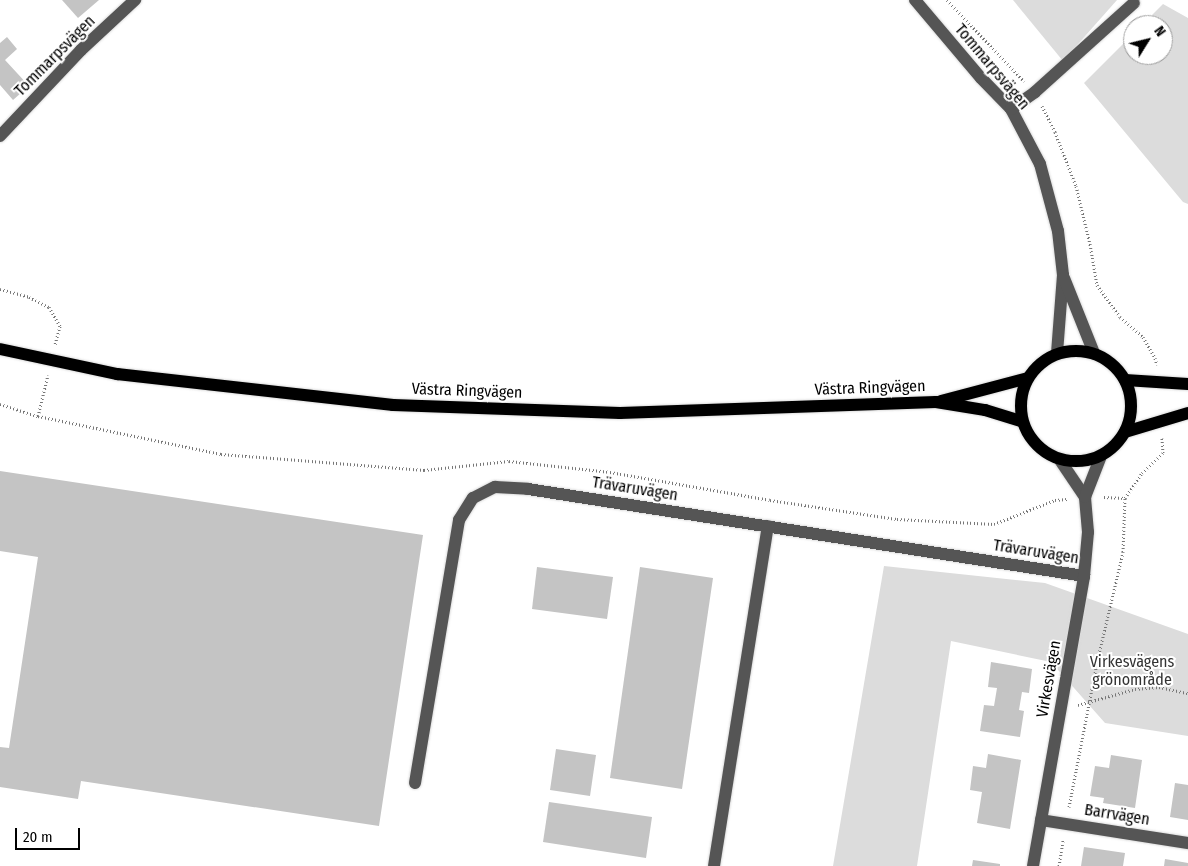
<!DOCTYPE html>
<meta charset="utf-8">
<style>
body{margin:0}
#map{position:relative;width:1188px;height:866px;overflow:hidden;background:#fff;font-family:"Fira Sans Condensed",sans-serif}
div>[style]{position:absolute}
.green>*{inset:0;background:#dcdcdc}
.building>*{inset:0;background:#c4c4c4}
.path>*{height:3px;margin-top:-1.5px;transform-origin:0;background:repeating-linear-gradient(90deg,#777 0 1px,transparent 0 3.5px)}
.roads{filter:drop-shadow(0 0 1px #dbdbdb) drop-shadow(0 0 1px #dbdbdb)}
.minor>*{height:12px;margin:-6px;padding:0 6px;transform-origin:6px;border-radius:6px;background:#555}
.major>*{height:12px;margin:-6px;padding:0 6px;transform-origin:6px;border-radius:6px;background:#000}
.major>.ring{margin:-6px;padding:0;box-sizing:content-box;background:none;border:12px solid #000;border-radius:50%}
span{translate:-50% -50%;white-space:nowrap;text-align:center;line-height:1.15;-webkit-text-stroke:4px #fff;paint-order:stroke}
.street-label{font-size:16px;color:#000}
.park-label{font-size:16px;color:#333}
.north{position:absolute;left:1123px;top:15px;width:50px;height:50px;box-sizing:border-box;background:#fff;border:1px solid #999;border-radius:50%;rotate:54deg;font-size:14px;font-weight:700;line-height:20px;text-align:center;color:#000}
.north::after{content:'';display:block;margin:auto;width:18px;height:22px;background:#000;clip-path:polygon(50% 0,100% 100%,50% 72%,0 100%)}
.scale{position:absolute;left:15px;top:828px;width:65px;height:22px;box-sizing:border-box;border:2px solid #000;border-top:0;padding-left:6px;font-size:15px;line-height:18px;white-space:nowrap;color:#000;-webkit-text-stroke:4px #fff;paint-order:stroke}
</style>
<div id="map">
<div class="green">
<div style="clip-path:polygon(1013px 0,1117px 0,1063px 61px)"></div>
<div style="clip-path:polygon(1163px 4px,1188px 18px,1188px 204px,1183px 202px,1084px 83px,1133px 34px,1133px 55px,1163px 55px,1163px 25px,1142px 25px)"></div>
<div style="clip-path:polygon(884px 566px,1045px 583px,1188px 634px,1188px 736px,1105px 723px,1051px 662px,951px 641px,917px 866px,833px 866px)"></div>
</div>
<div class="building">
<div style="clip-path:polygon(62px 0,99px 0,78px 18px)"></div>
<div style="clip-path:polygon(7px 37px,17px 49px,5px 60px,29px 86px,13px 100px,0 85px,0 43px)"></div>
<div style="clip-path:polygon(0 471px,423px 535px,379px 826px,81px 781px,78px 799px,0 787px,0 747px,9px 748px,38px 557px,0 551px)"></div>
<div style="clip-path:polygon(537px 567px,613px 577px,607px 619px,532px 609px)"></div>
<div style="clip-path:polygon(640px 567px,713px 578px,682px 789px,610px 778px)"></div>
<div style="clip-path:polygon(991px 662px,1032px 669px,1029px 693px,1022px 692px,1019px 710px,1024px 711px,1020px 737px,980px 731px,984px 705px,994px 706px,997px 688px,988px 687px)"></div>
<div style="clip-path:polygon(556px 749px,596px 755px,590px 796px,550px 790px)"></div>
<div style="clip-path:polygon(988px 754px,1021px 760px,1010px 829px,977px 823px,982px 792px,970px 790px,973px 766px,986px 768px)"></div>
<div style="clip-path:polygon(1111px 755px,1142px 760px,1135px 808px,1103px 803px,1104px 798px,1090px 796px,1095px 766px,1109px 768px)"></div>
<div style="clip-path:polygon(1175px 783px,1188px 785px,1188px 820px,1170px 817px)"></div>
<div style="clip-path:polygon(549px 802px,652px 817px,646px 858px,543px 842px)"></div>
<div style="clip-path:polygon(1084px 847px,1125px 853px,1123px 866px,1081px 866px)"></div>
<div style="clip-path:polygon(1165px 859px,1188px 863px,1188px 866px,1164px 866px)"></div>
<div style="clip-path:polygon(973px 860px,1000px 864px,1000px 866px,972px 866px)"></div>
</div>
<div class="path">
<div style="left:947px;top:0;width:112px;rotate:46.5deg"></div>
<div style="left:1042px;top:106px;width:29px;rotate:63deg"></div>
<div style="left:1055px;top:132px;width:58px;rotate:68.7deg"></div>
<div style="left:1076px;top:186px;width:60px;rotate:76.4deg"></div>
<div style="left:1090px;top:244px;width:42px;rotate:80.3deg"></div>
<div style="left:1097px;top:285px;width:39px;rotate:54deg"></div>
<div style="left:1120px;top:317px;width:30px;rotate:41deg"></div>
<div style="left:1143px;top:337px;width:24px;rotate:60deg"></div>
<div style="left:1155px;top:358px;width:7px;rotate:74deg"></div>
<div style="left:0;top:289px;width:30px;rotate:15deg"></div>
<div style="left:29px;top:297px;width:22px;rotate:27deg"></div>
<div style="left:49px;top:307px;width:22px;rotate:60deg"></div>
<div style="left:60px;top:326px;width:20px;rotate:105deg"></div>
<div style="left:0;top:404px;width:40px;rotate:18deg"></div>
<div style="left:38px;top:416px;width:187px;rotate:11.7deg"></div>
<div style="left:221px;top:454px;width:204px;rotate:4.5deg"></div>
<div style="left:424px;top:470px;width:85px;rotate:-6deg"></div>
<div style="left:509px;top:461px;width:102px;rotate:6.2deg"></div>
<div style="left:610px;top:472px;width:162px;rotate:9.9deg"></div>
<div style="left:770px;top:500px;width:128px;rotate:8.5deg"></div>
<div style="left:897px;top:519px;width:97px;rotate:3deg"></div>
<div style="left:994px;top:524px;width:66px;rotate:-21.5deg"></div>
<div style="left:1055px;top:500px;width:12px;rotate:-5deg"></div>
<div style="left:38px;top:416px;width:42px;rotate:-76.3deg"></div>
<div style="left:1104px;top:497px;width:21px;rotate:3deg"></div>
<div style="left:1125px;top:498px;width:30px;rotate:-56deg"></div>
<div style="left:1142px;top:473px;width:29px;rotate:-44deg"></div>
<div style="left:1163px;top:453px;width:15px;rotate:-94deg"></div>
<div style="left:1078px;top:705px;width:59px;rotate:-15.7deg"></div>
<div style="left:1135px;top:689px;width:24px;rotate:-5deg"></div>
<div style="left:1159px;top:687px;width:30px;rotate:12deg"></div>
<div style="left:1069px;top:807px;width:152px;rotate:-79deg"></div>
<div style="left:1098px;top:658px;width:109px;rotate:-76.7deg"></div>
<div style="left:1123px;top:552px;width:54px;rotate:-87.9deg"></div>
<div style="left:1059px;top:866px;width:26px;rotate:-81deg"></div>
</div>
<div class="roads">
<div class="minor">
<div style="left:915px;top:0;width:102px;rotate:49.8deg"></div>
<div style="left:981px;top:78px;width:43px;rotate:45.9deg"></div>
<div style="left:1011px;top:109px;width:62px;rotate:62.2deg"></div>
<div style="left:1040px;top:164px;width:69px;rotate:75deg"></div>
<div style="left:1058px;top:231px;width:44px;rotate:83.5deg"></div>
<div style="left:1063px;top:275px;width:78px;rotate:94.4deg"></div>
<div style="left:1011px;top:109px;width:29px;rotate:-35deg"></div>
<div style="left:1035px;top:92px;width:133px;rotate:-42deg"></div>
<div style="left:0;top:136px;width:118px;rotate:-46.7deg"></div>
<div style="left:81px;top:50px;width:74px;rotate:-42.8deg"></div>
<div style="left:1064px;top:278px;width:81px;rotate:68.2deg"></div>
<div style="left:1060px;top:460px;width:45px;rotate:56deg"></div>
<div style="left:415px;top:783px;width:267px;rotate:-80.5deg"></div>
<div style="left:459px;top:520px;width:26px;rotate:-58deg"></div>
<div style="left:473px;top:498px;width:25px;rotate:-27deg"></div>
<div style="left:495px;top:487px;width:33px;rotate:3deg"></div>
<div style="left:528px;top:489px;width:563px;rotate:8.89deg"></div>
<div style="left:1041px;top:820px;width:149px;rotate:8.9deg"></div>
<div style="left:714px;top:866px;width:344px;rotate:-81deg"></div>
<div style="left:1033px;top:866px;width:294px;rotate:-80deg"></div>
<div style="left:1084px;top:576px;width:44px;rotate:-84.8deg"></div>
<div style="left:1088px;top:532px;width:35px;rotate:-95deg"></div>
<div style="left:1085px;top:497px;width:44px;rotate:-68.7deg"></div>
</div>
<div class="major">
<div style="left:0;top:349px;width:120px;rotate:12.1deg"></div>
<div style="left:117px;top:374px;width:278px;rotate:6.4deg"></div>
<div style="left:393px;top:405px;width:227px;rotate:2deg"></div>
<div style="left:620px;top:413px;width:316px;rotate:-2deg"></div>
<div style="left:936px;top:402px;width:50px;rotate:9.3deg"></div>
<div style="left:985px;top:410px;width:39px;rotate:17deg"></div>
<div class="ring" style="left:1021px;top:351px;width:98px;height:98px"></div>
<div style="left:1125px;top:380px;width:63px;rotate:3.6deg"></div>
<div style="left:941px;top:401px;width:90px;rotate:-14.8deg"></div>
<div style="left:1125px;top:432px;width:66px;rotate:-16.8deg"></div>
</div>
</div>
<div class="street-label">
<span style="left:55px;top:56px;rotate:-45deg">Tommarpsvägen</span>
<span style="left:992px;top:67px;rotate:50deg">Tommarpsvägen</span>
<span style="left:870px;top:388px;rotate:-2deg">Västra Ringvägen</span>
<span style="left:467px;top:391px;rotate:2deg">Västra Ringvägen</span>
<span style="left:635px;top:489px;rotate:9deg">Trävaruvägen</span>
<span style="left:1036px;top:552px;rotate:9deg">Trävaruvägen</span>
<span style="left:1049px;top:679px;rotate:-80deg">Virkesvägen</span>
<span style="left:1117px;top:815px;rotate:9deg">Barrvägen</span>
</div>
<div class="park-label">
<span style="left:1132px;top:671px">Virkesvägens<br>grönområde</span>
</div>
<div class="north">N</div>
<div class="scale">20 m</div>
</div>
